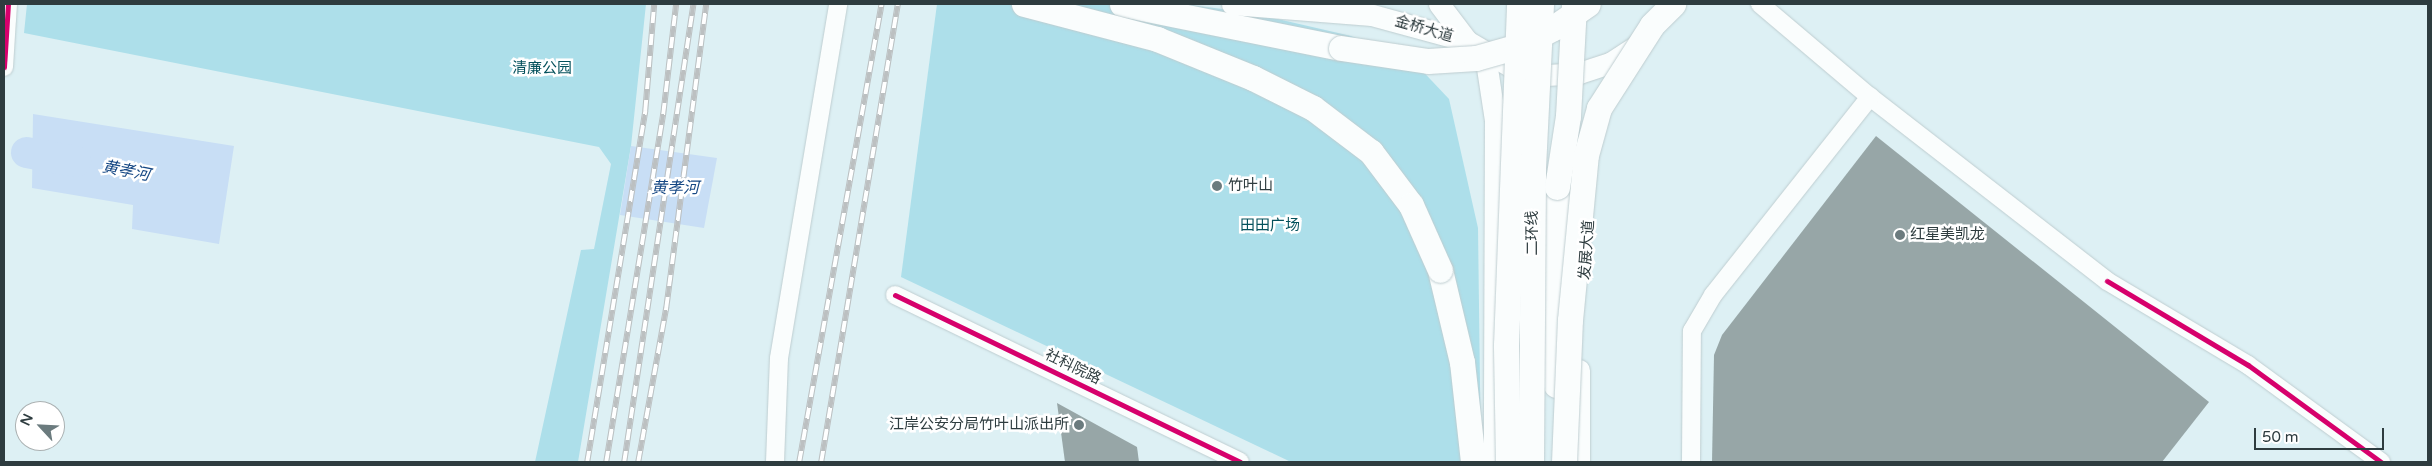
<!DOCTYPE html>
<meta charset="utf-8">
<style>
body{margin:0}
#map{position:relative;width:2432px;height:466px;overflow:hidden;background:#ddf0f4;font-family:"Varela Round","Noto Sans SC",sans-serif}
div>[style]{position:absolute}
.green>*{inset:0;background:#addfea}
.water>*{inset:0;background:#c8def5}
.river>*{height:31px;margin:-15.5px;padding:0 15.5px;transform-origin:15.5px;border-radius:15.5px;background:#c8def5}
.building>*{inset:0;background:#97a6a7}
.roads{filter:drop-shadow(0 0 1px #becdd0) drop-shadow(0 0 1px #becdd0)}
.minor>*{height:18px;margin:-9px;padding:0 9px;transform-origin:9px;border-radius:9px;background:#fafdfd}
.major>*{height:21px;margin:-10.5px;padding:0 10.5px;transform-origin:10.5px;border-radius:10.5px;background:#fafdfd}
.highway>*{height:25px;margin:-12.5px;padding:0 12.5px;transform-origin:12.5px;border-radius:12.5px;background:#fafdfd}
.rail>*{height:5.5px;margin-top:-2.75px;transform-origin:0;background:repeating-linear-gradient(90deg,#fff 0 11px,#bcc0c1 0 22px);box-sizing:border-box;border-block:1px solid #bcc0c1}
.bridges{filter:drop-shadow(0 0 1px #becdd0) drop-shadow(0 0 1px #becdd0)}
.highway-bridge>*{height:25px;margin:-12.5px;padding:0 12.5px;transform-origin:12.5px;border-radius:12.5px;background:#fafdfd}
.cycleway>*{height:5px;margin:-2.5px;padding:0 2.5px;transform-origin:2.5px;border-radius:2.5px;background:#d6006c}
.dots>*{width:14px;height:14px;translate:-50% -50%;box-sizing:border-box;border:2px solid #fff;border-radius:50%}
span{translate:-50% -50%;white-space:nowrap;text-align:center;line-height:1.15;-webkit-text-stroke:5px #fff;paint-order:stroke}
.street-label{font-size:15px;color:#2e3c3f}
.park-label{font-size:15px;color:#04515c}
.poi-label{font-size:15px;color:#2e3c3f}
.left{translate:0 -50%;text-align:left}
.right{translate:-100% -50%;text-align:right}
.water-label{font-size:16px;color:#164884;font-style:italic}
.frame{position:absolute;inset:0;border:5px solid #2e3c3f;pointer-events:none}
.north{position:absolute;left:15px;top:401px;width:50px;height:50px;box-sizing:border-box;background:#fff;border:1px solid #abb1b2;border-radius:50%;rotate:295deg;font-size:14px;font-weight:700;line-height:20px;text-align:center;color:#2e3c3f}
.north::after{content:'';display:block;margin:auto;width:18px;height:22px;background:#6b7b7e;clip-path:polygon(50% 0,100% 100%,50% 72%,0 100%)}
.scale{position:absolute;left:2254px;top:428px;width:130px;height:22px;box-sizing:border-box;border:2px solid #2e3c3f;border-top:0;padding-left:6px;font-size:15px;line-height:18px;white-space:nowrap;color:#2e3c3f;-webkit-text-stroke:4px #fff;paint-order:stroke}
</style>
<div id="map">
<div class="green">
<div style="clip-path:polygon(27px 4px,646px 4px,631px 146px,578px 462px,535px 462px,581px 250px,594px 249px,611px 164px,599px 147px,24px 33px)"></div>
<div style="clip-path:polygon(937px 4px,1181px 4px,1247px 12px,1351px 36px,1414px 62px,1449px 99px,1478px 228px,1481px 462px,1291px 462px,901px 277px)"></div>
</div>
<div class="water">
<div style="clip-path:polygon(33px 114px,234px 146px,219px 244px,132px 229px,133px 205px,32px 188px)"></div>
<div style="clip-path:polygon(631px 146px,717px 158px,704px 228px,620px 215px)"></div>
</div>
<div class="river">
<div style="left:26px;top:152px;width:50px;rotate:10.4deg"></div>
</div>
<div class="building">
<div style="clip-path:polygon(1876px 136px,2209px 402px,2162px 462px,1712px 462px,1714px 355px,1722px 335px)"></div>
<div style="clip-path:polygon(1057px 403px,1137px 447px,1139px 462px,1065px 462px)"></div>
</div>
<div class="roads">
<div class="minor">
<div style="left:1760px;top:4px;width:144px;rotate:40.2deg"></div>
<div style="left:1870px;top:97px;width:300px;rotate:37.8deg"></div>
<div style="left:2107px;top:281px;width:164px;rotate:30.8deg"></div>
<div style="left:2248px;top:365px;width:165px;rotate:36.1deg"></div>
<div style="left:4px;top:67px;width:63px;rotate:-86.4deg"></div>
<div style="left:895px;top:295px;width:383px;rotate:25.8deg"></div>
<div style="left:775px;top:462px;width:104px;rotate:-87.8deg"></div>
<div style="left:779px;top:358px;width:359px;rotate:-80.5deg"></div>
<div style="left:1691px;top:462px;width:131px;rotate:-89.6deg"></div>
<div style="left:1692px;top:331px;width:42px;rotate:-59.7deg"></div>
<div style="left:1713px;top:295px;width:253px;rotate:-51.6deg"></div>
</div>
<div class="major">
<div style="left:1232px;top:4px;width:140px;rotate:4.5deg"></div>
<div style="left:1372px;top:15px;width:98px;rotate:15.3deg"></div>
<div style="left:1439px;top:4px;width:46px;rotate:52.9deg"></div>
<div style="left:1467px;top:41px;width:56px;rotate:30.3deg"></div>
<div style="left:1515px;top:69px;width:32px;rotate:11deg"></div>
<div style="left:1546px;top:75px;width:33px;rotate:-3deg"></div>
<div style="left:1579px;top:73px;width:33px;rotate:-18deg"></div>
<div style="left:1610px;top:63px;width:35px;rotate:-33deg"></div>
<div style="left:1485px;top:55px;width:66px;rotate:81.3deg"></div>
<div style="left:1495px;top:120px;width:342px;rotate:90.2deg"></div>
<div style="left:1579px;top:462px;width:92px;rotate:-90deg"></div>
</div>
<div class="highway">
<div style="left:1122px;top:4px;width:223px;rotate:11.4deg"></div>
<div style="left:1440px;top:270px;width:95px;rotate:76.6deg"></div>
<div style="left:1462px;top:362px;width:101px;rotate:83.7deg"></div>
<div style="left:1556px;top:385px;width:198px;rotate:-89.7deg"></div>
</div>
</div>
<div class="rail">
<div style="left:587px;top:462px;width:356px;rotate:-80.6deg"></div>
<div style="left:645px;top:111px;width:107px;rotate:-85.2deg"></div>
<div style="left:606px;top:462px;width:353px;rotate:-80.7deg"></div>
<div style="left:663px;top:114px;width:111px;rotate:-83.3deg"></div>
<div style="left:624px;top:462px;width:463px;rotate:-81.4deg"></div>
<div style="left:638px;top:462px;width:157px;rotate:-79.7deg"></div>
<div style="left:666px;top:308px;width:307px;rotate:-82.5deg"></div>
<div style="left:799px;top:462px;width:465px;rotate:-79.8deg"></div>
<div style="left:821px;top:462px;width:464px;rotate:-80.5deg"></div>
</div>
<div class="bridges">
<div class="highway-bridge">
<div style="left:1024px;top:4px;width:138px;rotate:14.7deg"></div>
<div style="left:1157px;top:39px;width:104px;rotate:22.1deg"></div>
<div style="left:1253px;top:78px;width:67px;rotate:26.6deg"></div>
<div style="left:1313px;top:108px;width:73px;rotate:37.2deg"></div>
<div style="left:1371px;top:152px;width:66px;rotate:53deg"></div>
<div style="left:1411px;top:205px;width:71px;rotate:66deg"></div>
<div style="left:1341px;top:48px;width:88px;rotate:8.5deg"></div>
<div style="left:1428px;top:61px;width:48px;rotate:-3.6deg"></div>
<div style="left:1476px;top:58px;width:44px;rotate:-15.9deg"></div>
<div style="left:1518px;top:46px;width:39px;rotate:-27deg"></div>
<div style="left:1553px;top:28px;width:42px;rotate:-34.4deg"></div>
<div style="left:1557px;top:187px;width:72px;rotate:-81.2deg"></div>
<div style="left:1568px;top:116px;width:112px;rotate:-86.9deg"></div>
<div style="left:1508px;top:462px;width:117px;rotate:-91deg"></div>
<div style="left:1506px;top:345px;width:341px;rotate:-87.8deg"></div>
<div style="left:1531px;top:462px;width:294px;rotate:-89.6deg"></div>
<div style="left:1533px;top:168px;width:164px;rotate:-87.2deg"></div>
<div style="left:1564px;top:462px;width:142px;rotate:-87.6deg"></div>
<div style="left:1570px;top:320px;width:166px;rotate:-84.5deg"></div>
<div style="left:1586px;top:155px;width:49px;rotate:-74.5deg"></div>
<div style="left:1599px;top:108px;width:98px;rotate:-57.4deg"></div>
<div style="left:1652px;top:25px;width:30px;rotate:-45deg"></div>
</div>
</div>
<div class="cycleway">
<div style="left:4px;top:67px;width:63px;rotate:-86.4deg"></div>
<div style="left:2107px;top:281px;width:164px;rotate:30.8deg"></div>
<div style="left:2248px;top:365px;width:165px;rotate:36.1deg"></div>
<div style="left:895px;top:295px;width:383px;rotate:25.8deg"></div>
</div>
<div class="dots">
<div style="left:1217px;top:186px;background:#6b7b7e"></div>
<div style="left:1900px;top:235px;background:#6b7b7e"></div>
<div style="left:1079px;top:425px;background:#6b7b7e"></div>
</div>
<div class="street-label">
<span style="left:1424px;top:29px;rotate:16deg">金桥大道</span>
<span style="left:1533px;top:233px;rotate:-90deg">二环线</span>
<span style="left:1587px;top:250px;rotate:-86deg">发展大道</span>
<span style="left:1073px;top:367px;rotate:26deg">社科院路</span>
</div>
<div class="park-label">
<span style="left:542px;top:69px">清廉公园</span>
<span style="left:1270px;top:226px">田田广场</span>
</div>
<div class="poi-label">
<span class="left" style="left:1228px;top:186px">竹叶山</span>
<span class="left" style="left:1910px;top:235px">红星美凯龙</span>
<span class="right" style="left:1069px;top:425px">江岸公安分局竹叶山派出所</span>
</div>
<div class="water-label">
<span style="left:126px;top:171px;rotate:11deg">黄孝河</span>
<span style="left:675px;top:188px">黄孝河</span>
</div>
<div class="frame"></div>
<div class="north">N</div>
<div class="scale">50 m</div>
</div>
